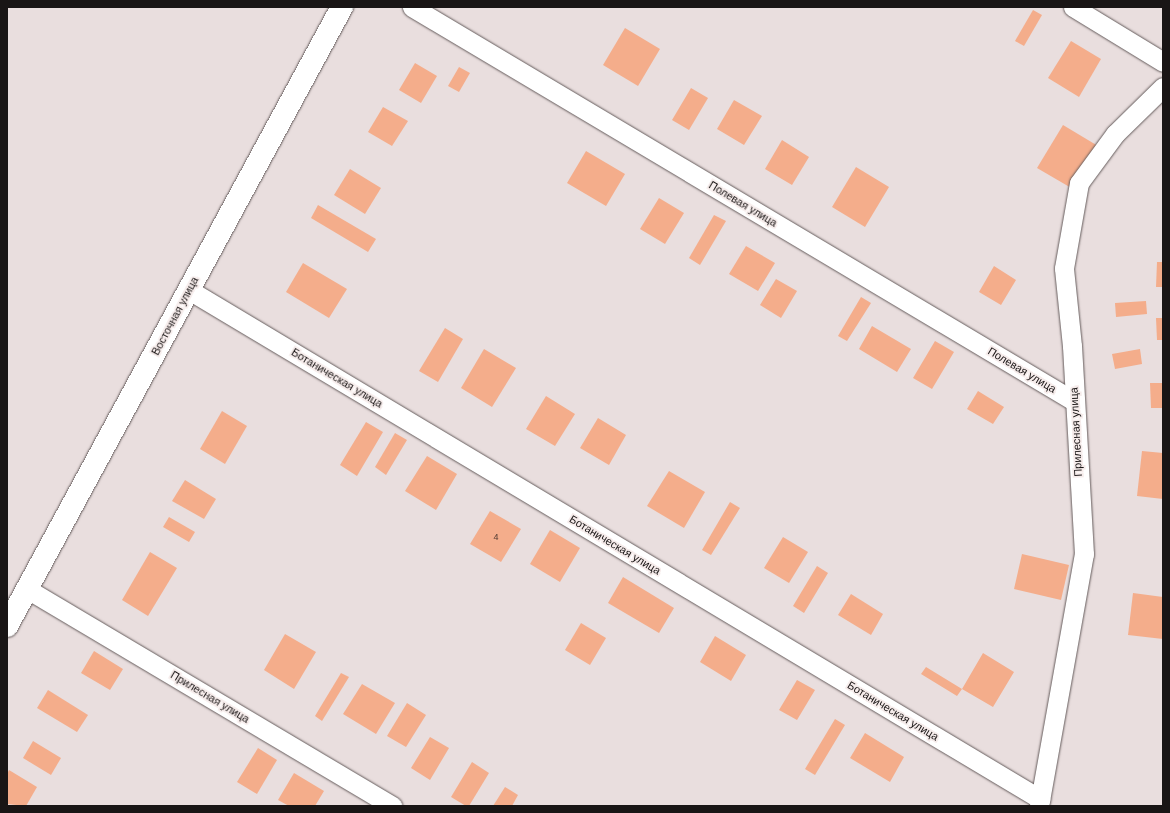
<!DOCTYPE html>
<meta charset="utf-8">
<style>
body{margin:0}
#map{position:relative;width:1170px;height:813px;overflow:hidden;background:#e9dede;font-family:Arial,sans-serif}
div>[style]{position:absolute}
.building>*{inset:0;background:#f4ad8b}
.roads{filter:drop-shadow(0 0 1px #655c5c) drop-shadow(0 0 1px #655c5c)}
.minor>*{height:19px;margin:-9.5px;padding:0 9.5px;transform-origin:9.5px;border-radius:9.5px;background:#fff}
.tertiary>*{height:22px;margin:-11px;padding:0 11px;transform-origin:11px;border-radius:11px;background:#fff}
span{translate:-50% -50%;white-space:nowrap;text-align:center;line-height:1.15;-webkit-text-stroke:3.5px #f6eceb;paint-order:stroke}
.number-label{font-size:9px;color:#503b32}
.number-label span{-webkit-text-stroke-width:0}
.street-label{font-size:11px;color:#191515}
.frame{position:absolute;inset:0;border:8px solid #191515;pointer-events:none}
</style>
<div id="map">
<div class="building">
<div style="clip-path:polygon(1033px 10px,1042px 15px,1024px 46px,1015px 41px)"></div>
<div style="clip-path:polygon(625px 28px,660px 49px,638px 86px,603px 65px)"></div>
<div style="clip-path:polygon(1071px 41px,1101px 59px,1079px 97px,1048px 78px)"></div>
<div style="clip-path:polygon(415px 63px,437px 76px,421px 103px,399px 90px)"></div>
<div style="clip-path:polygon(459px 67px,470px 73px,459px 92px,448px 86px)"></div>
<div style="clip-path:polygon(691px 88px,708px 98px,689px 130px,672px 120px)"></div>
<div style="clip-path:polygon(734px 100px,762px 116px,744px 145px,717px 129px)"></div>
<div style="clip-path:polygon(383px 107px,408px 121px,392px 146px,368px 132px)"></div>
<div style="clip-path:polygon(1063px 125px,1098px 146px,1073px 189px,1037px 168px)"></div>
<div style="clip-path:polygon(782px 140px,809px 157px,792px 185px,765px 169px)"></div>
<div style="clip-path:polygon(586px 151px,625px 174px,606px 206px,567px 183px)"></div>
<div style="clip-path:polygon(856px 167px,889px 187px,865px 227px,832px 207px)"></div>
<div style="clip-path:polygon(350px 169px,381px 188px,365px 214px,334px 195px)"></div>
<div style="clip-path:polygon(659px 198px,684px 213px,665px 244px,640px 229px)"></div>
<div style="clip-path:polygon(318px 205px,376px 239px,368px 252px,311px 218px)"></div>
<div style="clip-path:polygon(714px 215px,726px 221px,700px 265px,689px 258px)"></div>
<div style="clip-path:polygon(746px 246px,775px 263px,758px 291px,729px 274px)"></div>
<div style="clip-path:polygon(1157px 262px,1163px 262px,1163px 287px,1156px 287px)"></div>
<div style="clip-path:polygon(303px 263px,347px 289px,329px 318px,286px 292px)"></div>
<div style="clip-path:polygon(994px 266px,1016px 280px,1001px 305px,979px 292px)"></div>
<div style="clip-path:polygon(776px 279px,797px 291px,781px 318px,760px 305px)"></div>
<div style="clip-path:polygon(861px 297px,871px 303px,847px 341px,838px 336px)"></div>
<div style="clip-path:polygon(1146px 301px,1147px 314px,1116px 317px,1115px 303px)"></div>
<div style="clip-path:polygon(1156px 318px,1163px 318px,1163px 340px,1157px 340px)"></div>
<div style="clip-path:polygon(872px 326px,911px 349px,897px 372px,859px 349px)"></div>
<div style="clip-path:polygon(445px 328px,463px 339px,438px 382px,419px 371px)"></div>
<div style="clip-path:polygon(935px 341px,954px 352px,932px 389px,913px 378px)"></div>
<div style="clip-path:polygon(484px 349px,516px 368px,492px 407px,461px 388px)"></div>
<div style="clip-path:polygon(1140px 349px,1142px 364px,1115px 369px,1112px 354px)"></div>
<div style="clip-path:polygon(1150px 383px,1163px 383px,1163px 408px,1151px 408px)"></div>
<div style="clip-path:polygon(978px 391px,1004px 407px,993px 424px,967px 409px)"></div>
<div style="clip-path:polygon(546px 396px,575px 414px,555px 446px,526px 429px)"></div>
<div style="clip-path:polygon(222px 411px,247px 426px,225px 464px,200px 449px)"></div>
<div style="clip-path:polygon(598px 418px,626px 435px,609px 465px,580px 448px)"></div>
<div style="clip-path:polygon(366px 422px,383px 432px,357px 476px,340px 465px)"></div>
<div style="clip-path:polygon(395px 433px,407px 440px,386px 475px,375px 467px)"></div>
<div style="clip-path:polygon(1142px 451px,1163px 453px,1163px 499px,1137px 496px)"></div>
<div style="clip-path:polygon(427px 456px,457px 474px,436px 510px,405px 491px)"></div>
<div style="clip-path:polygon(669px 471px,705px 492px,684px 528px,647px 506px)"></div>
<div style="clip-path:polygon(185px 480px,216px 499px,204px 519px,172px 501px)"></div>
<div style="clip-path:polygon(730px 502px,740px 508px,711px 555px,702px 550px)"></div>
<div style="clip-path:polygon(490px 511px,521px 529px,501px 562px,470px 544px)"></div>
<div style="clip-path:polygon(169px 517px,195px 532px,189px 542px,163px 527px)"></div>
<div style="clip-path:polygon(550px 530px,580px 548px,560px 582px,530px 564px)"></div>
<div style="clip-path:polygon(783px 537px,808px 552px,789px 583px,764px 568px)"></div>
<div style="clip-path:polygon(150px 552px,177px 568px,148px 616px,122px 600px)"></div>
<div style="clip-path:polygon(1022px 554px,1069px 565px,1061px 600px,1014px 589px)"></div>
<div style="clip-path:polygon(817px 566px,828px 573px,804px 613px,793px 606px)"></div>
<div style="clip-path:polygon(623px 577px,674px 608px,659px 633px,608px 603px)"></div>
<div style="clip-path:polygon(1133px 593px,1163px 597px,1163px 639px,1128px 635px)"></div>
<div style="clip-path:polygon(851px 594px,883px 614px,871px 635px,838px 615px)"></div>
<div style="clip-path:polygon(581px 623px,606px 638px,590px 665px,565px 650px)"></div>
<div style="clip-path:polygon(285px 634px,316px 652px,294px 689px,264px 670px)"></div>
<div style="clip-path:polygon(715px 636px,746px 655px,731px 681px,700px 662px)"></div>
<div style="clip-path:polygon(94px 651px,123px 669px,110px 690px,81px 673px)"></div>
<div style="clip-path:polygon(983px 653px,1014px 672px,993px 707px,962px 689px,957px 696px,921px 674px,926px 667px,962px 689px)"></div>
<div style="clip-path:polygon(341px 673px,349px 677px,322px 721px,315px 716px)"></div>
<div style="clip-path:polygon(797px 680px,815px 690px,797px 720px,779px 710px)"></div>
<div style="clip-path:polygon(362px 684px,395px 703px,376px 734px,343px 714px)"></div>
<div style="clip-path:polygon(48px 690px,88px 715px,77px 732px,37px 708px)"></div>
<div style="clip-path:polygon(407px 703px,426px 715px,406px 747px,387px 736px)"></div>
<div style="clip-path:polygon(835px 719px,845px 725px,815px 775px,805px 769px)"></div>
<div style="clip-path:polygon(865px 733px,904px 757px,890px 782px,850px 758px)"></div>
<div style="clip-path:polygon(430px 737px,449px 748px,430px 780px,411px 768px)"></div>
<div style="clip-path:polygon(33px 741px,61px 758px,51px 775px,23px 758px)"></div>
<div style="clip-path:polygon(258px 748px,277px 760px,257px 794px,237px 782px)"></div>
<div style="clip-path:polygon(472px 762px,489px 773px,469px 806px,466px 806px,451px 797px)"></div>
<div style="clip-path:polygon(9px 770px,37px 787px,26px 806px,7px 804px,7px 774px)"></div>
<div style="clip-path:polygon(294px 773px,324px 791px,315px 806px,289px 806px,278px 800px)"></div>
<div style="clip-path:polygon(505px 787px,518px 795px,512px 806px,493px 806px)"></div>
</div>
<div class="roads">
<div class="minor">
<div style="left:412px;top:7px;width:770px;rotate:30.76deg"></div>
<div style="left:1073px;top:7px;width:105px;rotate:31.4deg"></div>
<div style="left:189px;top:290px;width:992px;rotate:30.88deg"></div>
<div style="left:27px;top:589px;width:425px;rotate:30.7deg"></div>
<div style="left:1039px;top:806px;width:256px;rotate:-79.9deg"></div>
<div style="left:1084px;top:554px;width:208px;rotate:-93.3deg"></div>
<div style="left:1072px;top:346px;width:78px;rotate:-95.9deg"></div>
<div style="left:1064px;top:268px;width:86px;rotate:-80deg"></div>
<div style="left:1079px;top:183px;width:61px;rotate:-53.7deg"></div>
<div style="left:1115px;top:134px;width:67px;rotate:-44.4deg"></div>
</div>
<div class="tertiary">
<div style="left:7px;top:626px;width:704px;rotate:-61.58deg"></div>
</div>
</div>
<div class="number-label">
<span style="left:496px;top:537px">4</span>
</div>
<div class="street-label">
<span style="left:743px;top:204px;rotate:31deg">Полевая улица</span>
<span style="left:175px;top:316px;rotate:-62deg">Восточная улица</span>
<span style="left:1022px;top:370px;rotate:31deg">Полевая улица</span>
<span style="left:337px;top:378px;rotate:31deg">Ботаническая улица</span>
<span style="left:1076px;top:432px;rotate:-93deg">Прилесная улица</span>
<span style="left:615px;top:545px;rotate:31deg">Ботаническая улица</span>
<span style="left:210px;top:697px;rotate:31deg">Прилесная улица</span>
<span style="left:893px;top:711px;rotate:31deg">Ботаническая улица</span>
</div>
<div class="frame"></div>
</div>
